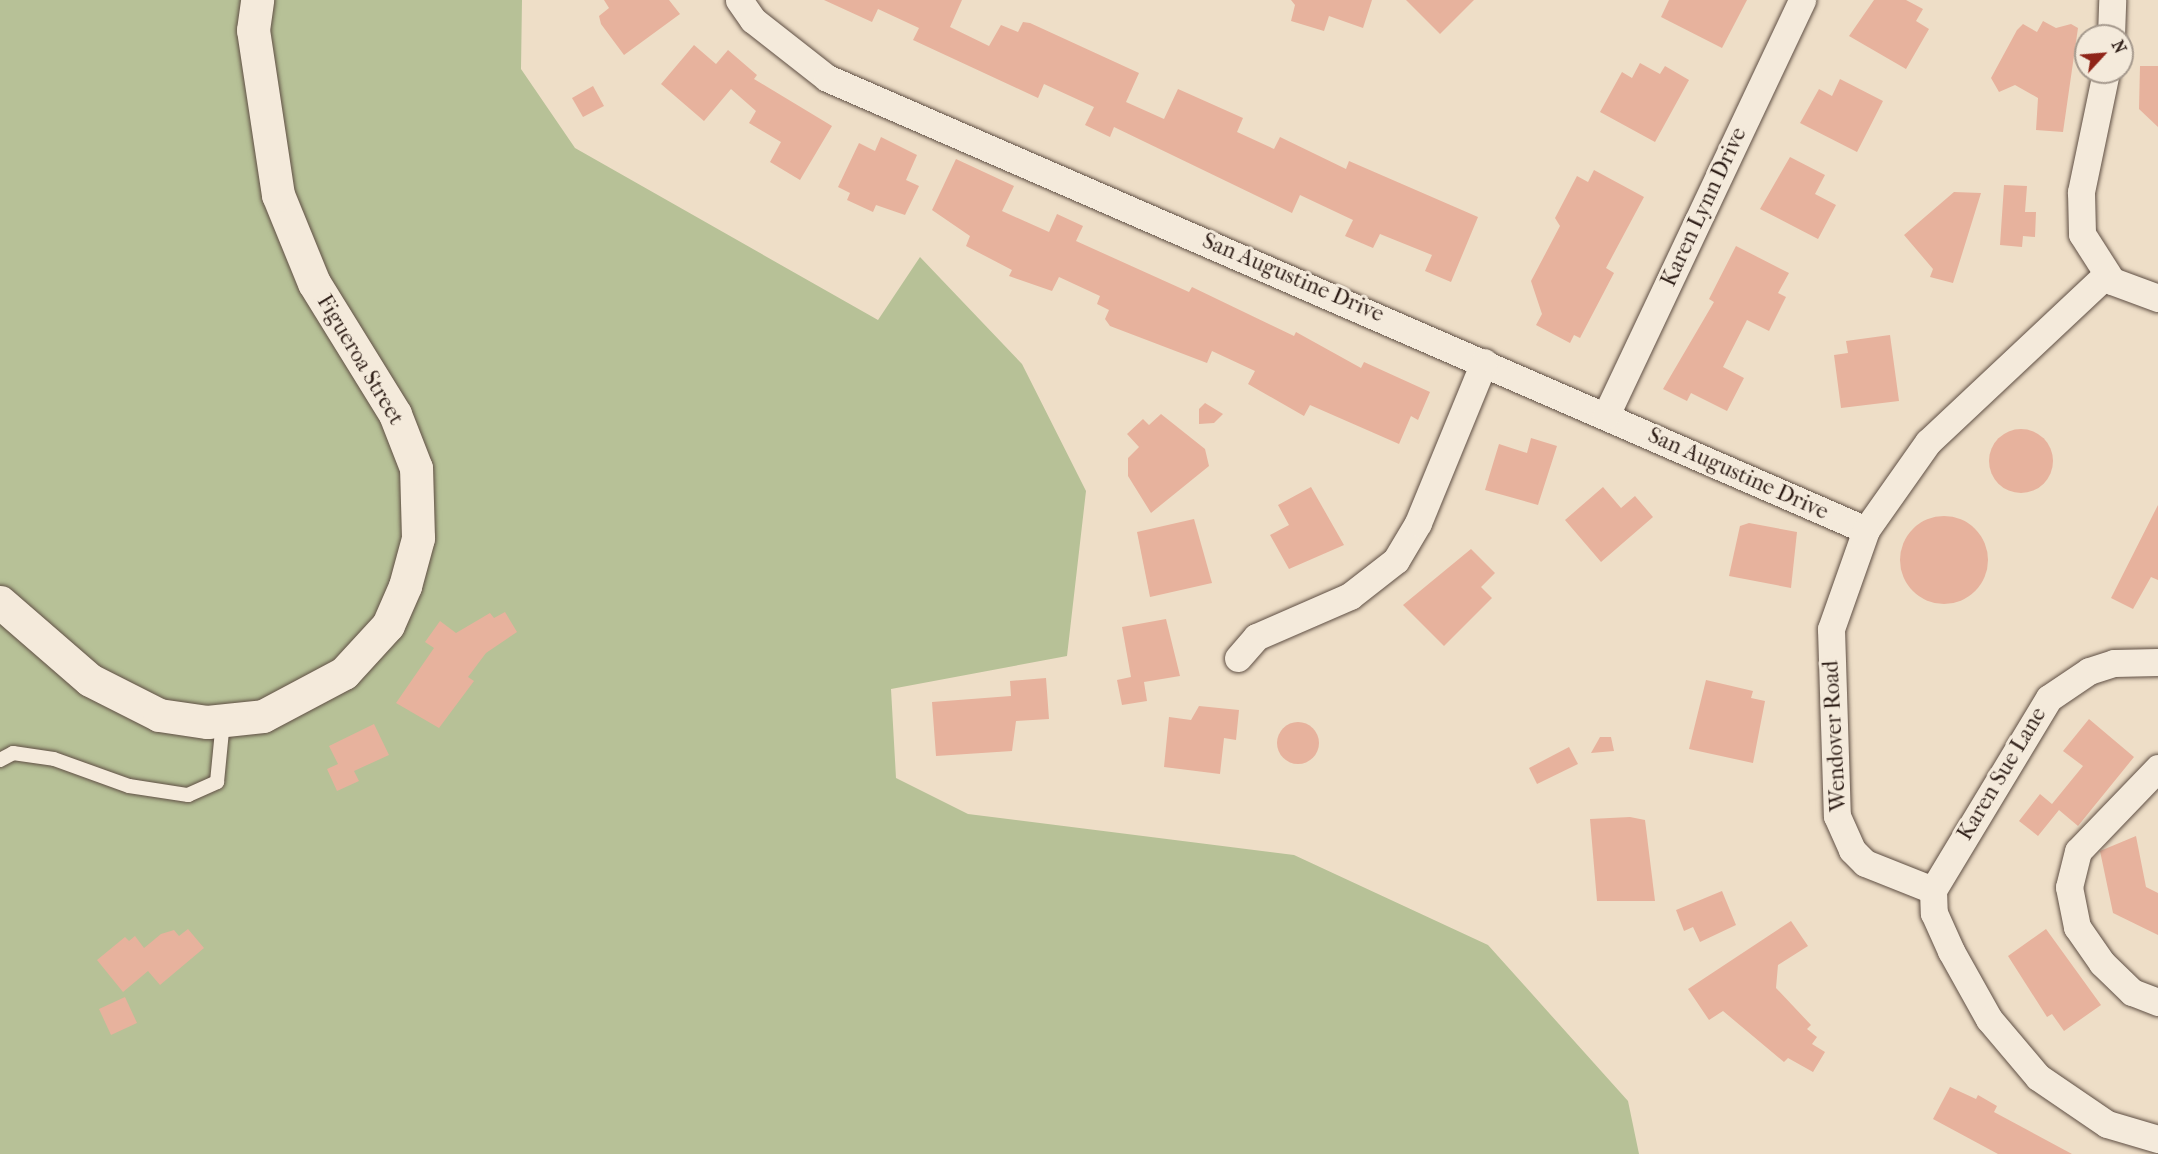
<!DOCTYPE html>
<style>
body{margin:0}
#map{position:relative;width:2158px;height:1154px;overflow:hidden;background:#eedec7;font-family:"IM FELL French Canon",serif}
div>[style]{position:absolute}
.green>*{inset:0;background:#b7c197}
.building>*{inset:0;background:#e7b29d}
.round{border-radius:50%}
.roads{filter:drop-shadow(0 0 2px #5f4f44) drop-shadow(0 0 2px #5f4f44)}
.service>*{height:14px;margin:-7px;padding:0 7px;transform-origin:7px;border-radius:7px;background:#f4eadb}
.minor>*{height:27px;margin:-13.5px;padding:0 13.5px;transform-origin:13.5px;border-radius:13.5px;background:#f4eadb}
.tertiary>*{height:33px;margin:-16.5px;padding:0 16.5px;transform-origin:16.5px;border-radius:16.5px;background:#f4eadb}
span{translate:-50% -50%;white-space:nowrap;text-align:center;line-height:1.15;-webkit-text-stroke:6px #f4eadb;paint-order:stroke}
.street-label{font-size:22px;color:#2f1f18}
.north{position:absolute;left:2074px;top:24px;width:60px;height:60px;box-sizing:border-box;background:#f4eadb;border:2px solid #a5998d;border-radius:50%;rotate:64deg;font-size:16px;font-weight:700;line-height:24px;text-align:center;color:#2f1f18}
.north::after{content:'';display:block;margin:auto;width:21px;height:27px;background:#8f2418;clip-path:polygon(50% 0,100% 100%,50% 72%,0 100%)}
</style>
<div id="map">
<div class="green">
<div style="clip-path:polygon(0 0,522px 0,521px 69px,575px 148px,878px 320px,920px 257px,1022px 364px,1086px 491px,1067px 656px,891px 689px,896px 778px,968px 814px,1294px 855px,1488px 945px,1628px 1101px,1639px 1154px,0 1154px)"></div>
</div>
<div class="building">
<div style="clip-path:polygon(604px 0,669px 0,680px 14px,624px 55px,601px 24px,599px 16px,609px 8px)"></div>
<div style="clip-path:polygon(824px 0,962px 0,950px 27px,989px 46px,1001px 25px,1018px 32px,1023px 22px,1030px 23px,1139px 73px,1126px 102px,1164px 119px,1178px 89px,1243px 118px,1237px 132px,1274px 149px,1280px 137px,1346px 169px,1349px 161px,1478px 217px,1451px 282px,1425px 271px,1432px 255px,1380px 234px,1373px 248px,1345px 236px,1353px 220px,1300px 195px,1292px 213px,1114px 127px,1110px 137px,1085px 125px,1094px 107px,1044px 84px,1038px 98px,913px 40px,919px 28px,878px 9px,872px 22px)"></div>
<div style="clip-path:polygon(1291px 0,1372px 0,1363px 28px,1329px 16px,1324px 31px,1291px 21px,1295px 5px)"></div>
<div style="clip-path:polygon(1406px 0,1474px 0,1440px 34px)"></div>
<div style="clip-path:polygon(1669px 0,1747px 0,1722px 48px,1661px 17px)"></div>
<div style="clip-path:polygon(1874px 0,1906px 0,1923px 9px,1916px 21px,1929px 29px,1906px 69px,1849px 36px)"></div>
<div style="clip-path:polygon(2043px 21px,2056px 28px,2071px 24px,2078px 28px,2063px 132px,2036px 130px,2038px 98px,2015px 85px,1999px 92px,1991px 78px,2017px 30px,2023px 24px,2037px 32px)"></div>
<div style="clip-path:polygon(694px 45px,716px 64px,728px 50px,757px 75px,754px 79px,832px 126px,800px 180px,770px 162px,781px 142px,749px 123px,756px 111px,731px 89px,704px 121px,661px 84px)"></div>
<div style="clip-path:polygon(1640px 63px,1660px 74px,1665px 66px,1689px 80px,1655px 142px,1600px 112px,1622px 72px,1632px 78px)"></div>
<div style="clip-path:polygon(2140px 66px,2158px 66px,2158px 127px,2139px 109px)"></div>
<div style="clip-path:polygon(1840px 79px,1883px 101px,1857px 152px,1800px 123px,1819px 89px,1832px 96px)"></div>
<div style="clip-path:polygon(593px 86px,604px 106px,583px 117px,572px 98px)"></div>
<div style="clip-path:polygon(881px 137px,917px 155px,906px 180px,919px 186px,905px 215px,876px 205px,873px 212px,847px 200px,850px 193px,838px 187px,859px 143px,875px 151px)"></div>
<div style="clip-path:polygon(1790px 157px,1825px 175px,1815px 194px,1836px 205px,1818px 239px,1760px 209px)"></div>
<div style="clip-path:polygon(956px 159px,1014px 186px,1002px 211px,1049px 232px,1057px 214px,1083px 226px,1076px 241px,1189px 292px,1192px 287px,1294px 336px,1296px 332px,1361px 368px,1364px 362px,1430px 392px,1418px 420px,1411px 416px,1399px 444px,1310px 405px,1304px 416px,1248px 384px,1255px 371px,1212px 351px,1207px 363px,1110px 326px,1105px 319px,1109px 310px,1097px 304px,1100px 296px,1059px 277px,1052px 291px,1009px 276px,1012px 270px,966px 246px,970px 236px,932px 210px)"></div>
<div style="clip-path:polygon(1594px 170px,1644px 197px,1606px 268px,1614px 273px,1580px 338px,1574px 335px,1570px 343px,1536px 325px,1542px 314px,1531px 281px,1560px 226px,1555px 218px,1577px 176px,1588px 182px)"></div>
<div style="clip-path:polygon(2004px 185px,2027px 186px,2025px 212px,2036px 212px,2035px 237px,2023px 236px,2022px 247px,2000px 245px)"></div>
<div style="clip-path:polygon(1954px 192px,1981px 193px,1953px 283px,1930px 277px,1933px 269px,1904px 235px)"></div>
<div style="clip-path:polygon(1736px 246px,1789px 273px,1778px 293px,1786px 297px,1769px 331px,1747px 320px,1723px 367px,1744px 378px,1727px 411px,1691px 393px,1687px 401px,1663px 389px,1714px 302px,1709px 299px)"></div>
<div style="clip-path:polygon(1890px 335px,1899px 401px,1841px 408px,1834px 355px,1848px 353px,1846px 341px)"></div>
<div style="clip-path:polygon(1205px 403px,1223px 414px,1214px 423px,1199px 424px,1199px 409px)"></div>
<div style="clip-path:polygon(1161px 414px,1205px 449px,1209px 466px,1151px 513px,1128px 476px,1128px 458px,1139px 447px,1127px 434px,1143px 419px,1149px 425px)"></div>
<div class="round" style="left:1989px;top:429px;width:64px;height:64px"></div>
<div style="clip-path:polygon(1531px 438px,1557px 446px,1538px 505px,1485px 490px,1499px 444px,1527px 453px)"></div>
<div style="clip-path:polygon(1311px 487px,1344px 545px,1289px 569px,1270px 535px,1289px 525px,1278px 505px)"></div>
<div style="clip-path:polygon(1603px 487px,1621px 508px,1635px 496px,1653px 517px,1601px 562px,1565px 520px)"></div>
<div style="clip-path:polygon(2158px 505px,2158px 580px,2151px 577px,2133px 609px,2111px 598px)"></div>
<div class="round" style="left:1900px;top:516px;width:88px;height:88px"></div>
<div style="clip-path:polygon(1194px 519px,1212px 583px,1150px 597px,1137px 532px)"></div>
<div style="clip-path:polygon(1749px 523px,1797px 532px,1791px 588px,1729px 576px,1740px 526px)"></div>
<div style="clip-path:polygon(1471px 549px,1495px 573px,1481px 587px,1492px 598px,1444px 646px,1403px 605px)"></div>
<div style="clip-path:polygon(505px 612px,517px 632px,486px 653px,468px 677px,474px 681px,439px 728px,396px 703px,434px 648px,425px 642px,440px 621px,456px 633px,490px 613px,494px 618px)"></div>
<div style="clip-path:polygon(1166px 619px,1180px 676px,1144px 682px,1147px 701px,1122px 705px,1117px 680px,1131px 677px,1122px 627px)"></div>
<div style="clip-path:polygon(1046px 678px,1049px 719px,1016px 721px,1012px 751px,936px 756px,932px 702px,1011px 696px,1010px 681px)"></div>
<div style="clip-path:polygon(1706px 680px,1753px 691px,1751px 698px,1765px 701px,1753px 763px,1689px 749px)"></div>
<div style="clip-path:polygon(1199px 706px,1239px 710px,1236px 740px,1224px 738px,1220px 774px,1164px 767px,1169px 717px,1191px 720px)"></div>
<div style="clip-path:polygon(2089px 719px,2134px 757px,2078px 826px,2059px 810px,2038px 836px,2019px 821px,2040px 794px,2052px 804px,2083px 766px,2063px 751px)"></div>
<div class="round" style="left:1277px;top:722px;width:42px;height:42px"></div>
<div style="clip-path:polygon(374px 724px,389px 755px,354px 771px,359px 781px,337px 791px,327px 769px,338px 764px,329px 746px)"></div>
<div style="clip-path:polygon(1600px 737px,1611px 737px,1614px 751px,1591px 753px)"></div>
<div style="clip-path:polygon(1569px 747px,1578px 764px,1537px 784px,1529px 768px)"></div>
<div style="clip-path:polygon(1630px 817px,1645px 820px,1655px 901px,1597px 901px,1590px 819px)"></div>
<div style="clip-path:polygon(2136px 836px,2146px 887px,2158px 893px,2158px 935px,2113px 913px,2100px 851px)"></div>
<div style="clip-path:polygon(1722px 891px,1736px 925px,1700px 942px,1693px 927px,1684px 931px,1676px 910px)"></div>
<div style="clip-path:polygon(1791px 921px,1808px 946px,1778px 965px,1776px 988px,1811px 1025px,1807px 1029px,1817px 1037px,1812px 1044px,1825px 1052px,1813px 1072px,1788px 1058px,1784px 1062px,1723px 1011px,1709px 1020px,1688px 989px)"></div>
<div style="clip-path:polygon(188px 929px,204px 948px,160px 985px,148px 971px,123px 992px,97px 960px,125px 937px,129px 941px,135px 936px,144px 948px,161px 934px,174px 930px,179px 936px)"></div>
<div style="clip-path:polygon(2046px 929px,2101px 1005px,2064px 1031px,2052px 1014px,2047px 1017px,2008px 956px)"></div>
<div style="clip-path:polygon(125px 997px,137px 1023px,111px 1035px,99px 1009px)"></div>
<div style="clip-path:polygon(1950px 1087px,1976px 1099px,1978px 1095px,1997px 1106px,1994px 1112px,2072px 1154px,1998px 1154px,1933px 1119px)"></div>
</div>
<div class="roads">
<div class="service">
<div style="left:0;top:760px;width:15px;rotate:-28deg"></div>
<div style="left:13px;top:753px;width:41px;rotate:8.3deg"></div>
<div style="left:54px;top:759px;width:80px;rotate:19.8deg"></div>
<div style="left:129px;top:786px;width:60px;rotate:8.7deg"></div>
<div style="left:188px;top:795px;width:32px;rotate:-24deg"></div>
<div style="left:217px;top:782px;width:61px;rotate:-84.4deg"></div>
</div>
<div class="minor">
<div style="left:739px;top:0;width:24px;rotate:55deg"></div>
<div style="left:753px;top:20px;width:94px;rotate:38.1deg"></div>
<div style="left:827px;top:78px;width:1133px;rotate:23.51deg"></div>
<div style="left:2111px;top:36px;width:36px;rotate:-88deg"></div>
<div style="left:2106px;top:72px;width:123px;rotate:101.8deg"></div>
<div style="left:2081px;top:192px;width:42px;rotate:88.6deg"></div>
<div style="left:2082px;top:234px;width:56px;rotate:57.4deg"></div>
<div style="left:2112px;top:281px;width:49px;rotate:20.3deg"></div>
<div style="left:2106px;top:275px;width:244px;rotate:136.8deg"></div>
<div style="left:1928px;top:442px;width:108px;rotate:125.2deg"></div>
<div style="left:1866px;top:530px;width:105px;rotate:109.5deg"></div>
<div style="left:1831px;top:629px;width:187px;rotate:88.2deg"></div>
<div style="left:1837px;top:816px;width:37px;rotate:66deg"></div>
<div style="left:1852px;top:850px;width:18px;rotate:45deg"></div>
<div style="left:1865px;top:863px;width:73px;rotate:21.7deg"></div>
<div style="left:1933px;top:890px;width:23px;rotate:88deg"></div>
<div style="left:1934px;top:913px;width:42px;rotate:65.9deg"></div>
<div style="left:1951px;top:951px;width:78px;rotate:60.8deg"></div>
<div style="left:1989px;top:1019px;width:76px;rotate:49.8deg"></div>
<div style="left:2038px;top:1077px;width:83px;rotate:34.3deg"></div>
<div style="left:2107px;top:1124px;width:53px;rotate:16.4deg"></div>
<div style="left:1606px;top:415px;width:459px;rotate:-64.7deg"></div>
<div style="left:1238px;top:658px;width:28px;rotate:-49deg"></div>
<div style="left:1256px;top:637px;width:103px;rotate:-23.6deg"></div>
<div style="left:1350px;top:596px;width:58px;rotate:-38deg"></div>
<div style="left:1396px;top:560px;width:43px;rotate:-59.3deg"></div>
<div style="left:1418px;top:523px;width:174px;rotate:-67.7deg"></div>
<div style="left:2158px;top:768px;width:115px;rotate:133.9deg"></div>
<div style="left:2078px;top:851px;width:37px;rotate:104deg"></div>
<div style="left:2069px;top:887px;width:41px;rotate:78.7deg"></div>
<div style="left:2077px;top:927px;width:44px;rotate:55.2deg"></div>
<div style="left:2102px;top:963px;width:42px;rotate:44deg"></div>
<div style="left:2132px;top:992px;width:28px;rotate:21deg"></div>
<div style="left:1933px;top:890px;width:224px;rotate:-58.9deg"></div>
<div style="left:2049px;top:698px;width:48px;rotate:-34deg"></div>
<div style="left:2089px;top:671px;width:26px;rotate:-18deg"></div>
<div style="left:2114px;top:663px;width:44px;rotate:-1.3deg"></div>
</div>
<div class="tertiary">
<div style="left:0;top:602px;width:119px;rotate:40.9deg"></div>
<div style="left:90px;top:680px;width:77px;rotate:26.9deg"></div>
<div style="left:159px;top:715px;width:49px;rotate:8.3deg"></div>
<div style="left:207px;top:722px;width:56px;rotate:-6.1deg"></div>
<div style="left:263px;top:716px;width:92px;rotate:-28deg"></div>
<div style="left:344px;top:673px;width:65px;rotate:-47.5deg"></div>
<div style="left:388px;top:625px;width:43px;rotate:-66.4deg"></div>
<div style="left:405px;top:586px;width:50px;rotate:-74.8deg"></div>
<div style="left:418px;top:538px;width:70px;rotate:-91.6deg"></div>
<div style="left:416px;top:468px;width:58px;rotate:-111.3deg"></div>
<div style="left:395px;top:414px;width:154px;rotate:-121.7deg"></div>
<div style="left:314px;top:283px;width:95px;rotate:-112.2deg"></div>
<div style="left:278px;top:195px;width:167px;rotate:-98.6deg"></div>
<div style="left:253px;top:30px;width:30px;rotate:-82deg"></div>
</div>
</div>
<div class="street-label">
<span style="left:1704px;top:207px;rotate:-65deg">Karen Lynn Drive</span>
<span style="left:1293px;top:278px;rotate:23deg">San Augustine Drive</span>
<span style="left:360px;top:360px;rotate:59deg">Figueroa Street</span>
<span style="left:1738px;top:474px;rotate:24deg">San Augustine Drive</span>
<span style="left:1835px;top:736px;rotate:-93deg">Wendover Road</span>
<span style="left:2002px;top:774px;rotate:-59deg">Karen Sue Lane</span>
</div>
<div class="north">N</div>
</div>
